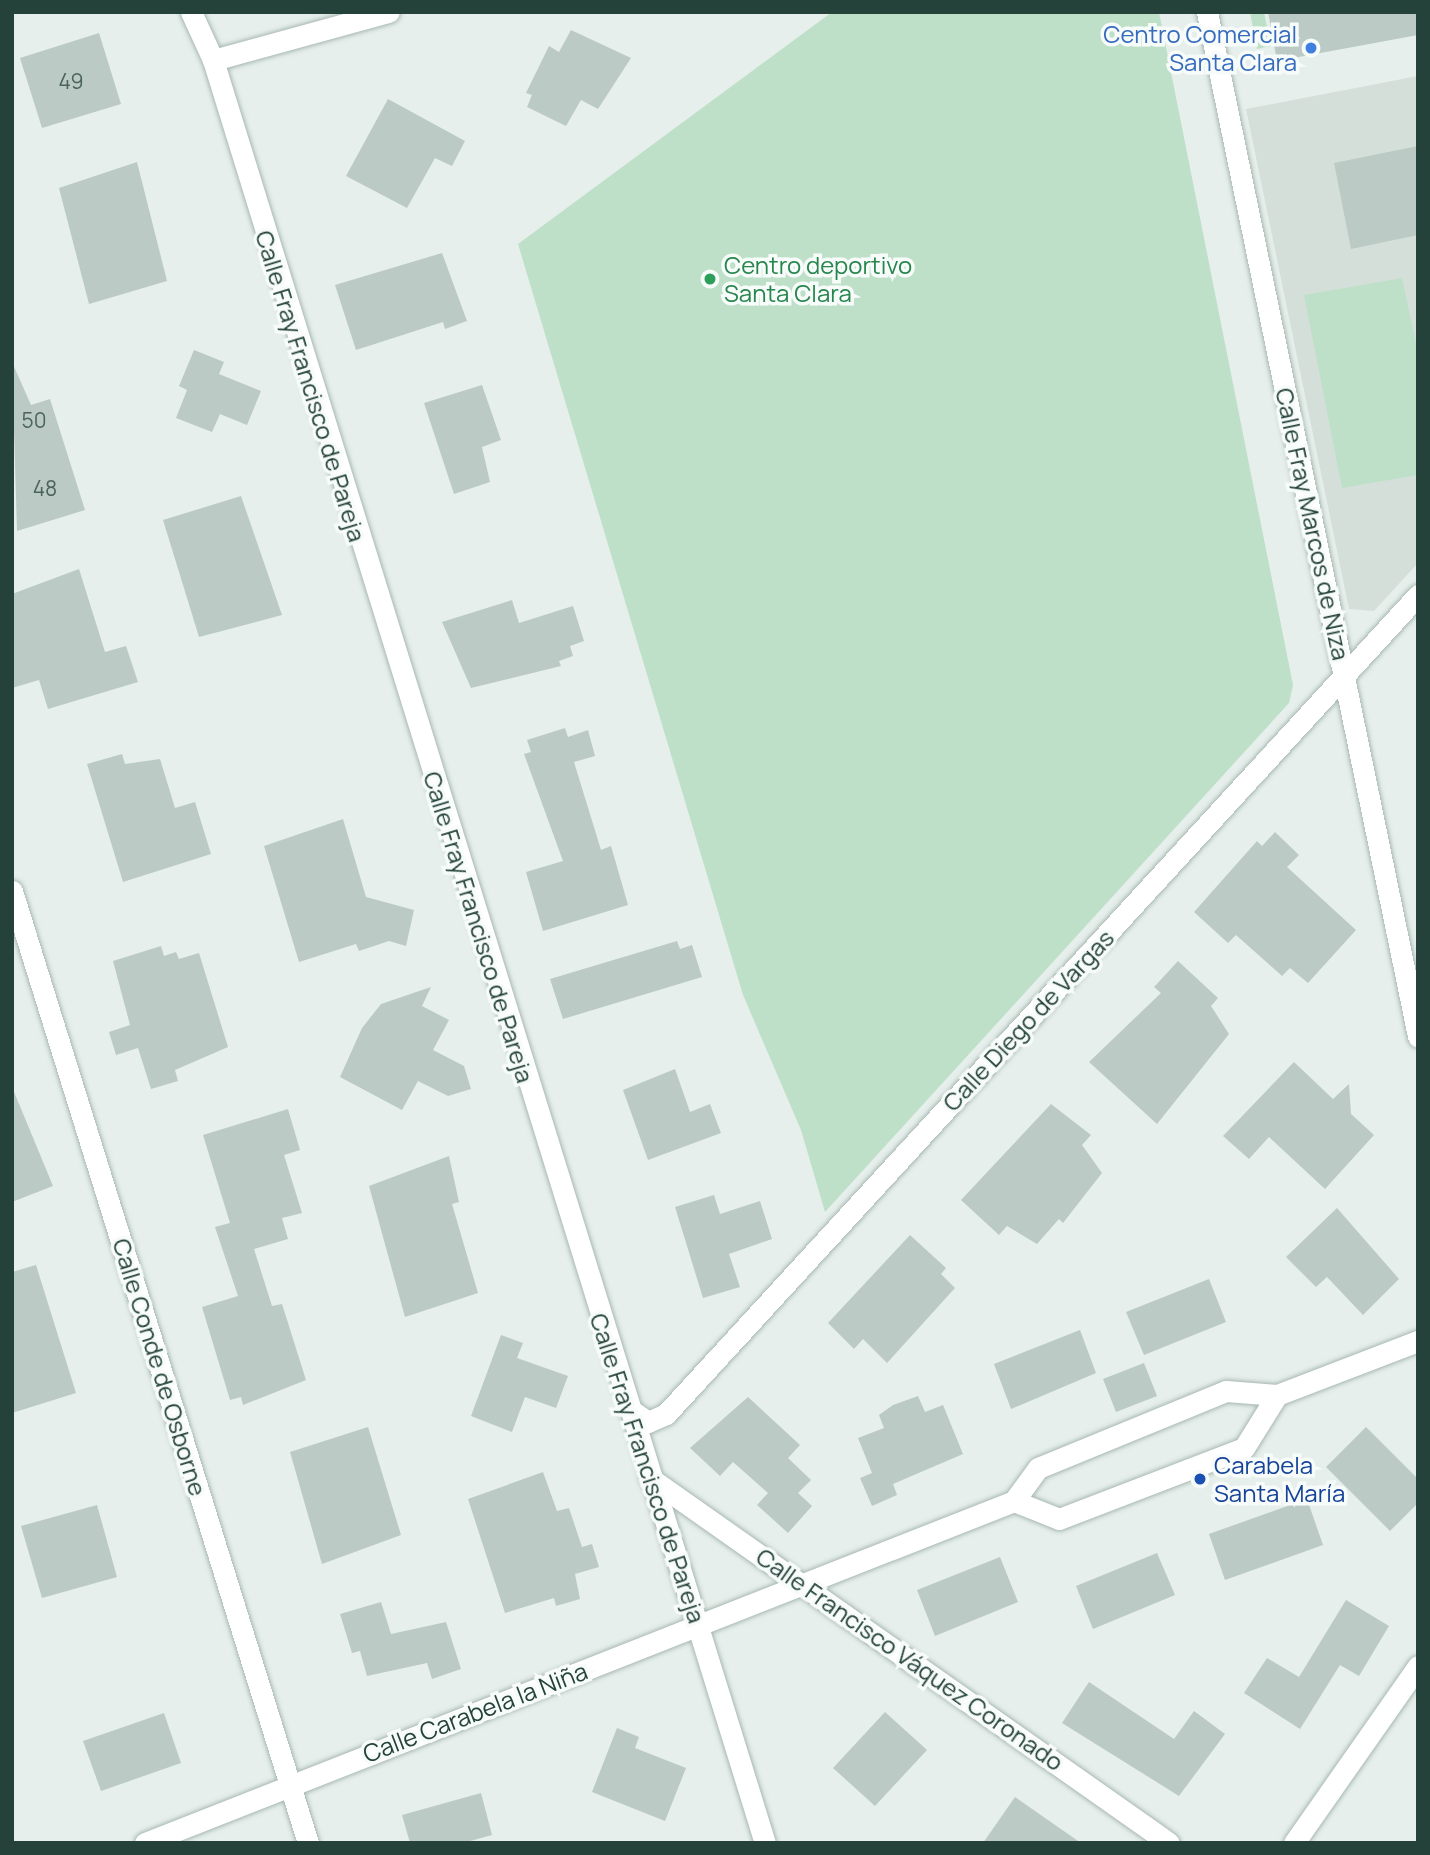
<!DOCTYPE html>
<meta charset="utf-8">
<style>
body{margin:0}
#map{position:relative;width:1430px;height:1855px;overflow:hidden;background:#e6efeb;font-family:Manrope,sans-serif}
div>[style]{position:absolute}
.built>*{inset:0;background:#d4dfda}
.green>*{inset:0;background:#bfe0c8}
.building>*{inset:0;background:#bbcac4}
.roads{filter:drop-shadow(0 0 2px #a8b8b2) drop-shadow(0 0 2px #a8b8b2)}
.minor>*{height:21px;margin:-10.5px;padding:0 10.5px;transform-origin:10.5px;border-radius:10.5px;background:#fff}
.dots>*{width:19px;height:19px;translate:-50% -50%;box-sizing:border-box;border:4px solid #f7fbf9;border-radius:50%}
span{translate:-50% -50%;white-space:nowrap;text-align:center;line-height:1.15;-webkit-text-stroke:7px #f7fbf9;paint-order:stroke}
.number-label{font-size:21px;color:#4a645c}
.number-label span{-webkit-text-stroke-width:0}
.shop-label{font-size:24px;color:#366cbe}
.right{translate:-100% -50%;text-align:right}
.leisure-label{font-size:24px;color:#27864d}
.left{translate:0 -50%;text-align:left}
.street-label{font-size:24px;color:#24423a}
.transit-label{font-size:24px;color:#164399}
.frame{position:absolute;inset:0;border:14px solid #24423a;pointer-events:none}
</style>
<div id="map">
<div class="built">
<div style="clip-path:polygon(1418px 76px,1418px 563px,1374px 611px,1349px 609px,1246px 109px)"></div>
</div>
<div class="green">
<div style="clip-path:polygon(832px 12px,1159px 12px,1293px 685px,1289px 703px,825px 1212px,801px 1130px,743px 995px,518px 244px)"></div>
<div style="clip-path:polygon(1250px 12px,1264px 12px,1271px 46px,1257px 49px)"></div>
<div style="clip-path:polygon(1402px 278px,1418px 352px,1418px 475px,1342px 488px,1304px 295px)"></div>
</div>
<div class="building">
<div style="clip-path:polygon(1268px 12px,1418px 12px,1418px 35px,1277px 61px)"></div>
<div style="clip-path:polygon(571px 30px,631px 58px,598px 109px,581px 100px,566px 126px,527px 107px,532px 95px,526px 93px,549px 46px,559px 52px)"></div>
<div style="clip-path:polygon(99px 33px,121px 104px,42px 128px,20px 58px)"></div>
<div style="clip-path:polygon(388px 99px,465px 141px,452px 166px,435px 158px,407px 208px,346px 176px)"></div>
<div style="clip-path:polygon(1418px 146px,1418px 235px,1351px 249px,1334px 163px)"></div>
<div style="clip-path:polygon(137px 162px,167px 281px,89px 304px,59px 188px)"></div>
<div style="clip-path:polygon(442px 253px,467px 321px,445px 329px,443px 322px,356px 350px,335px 285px)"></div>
<div style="clip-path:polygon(194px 350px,224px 362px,219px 374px,261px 391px,247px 425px,220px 414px,212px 432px,176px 418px,187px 390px,179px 386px)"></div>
<div style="clip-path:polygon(12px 362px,31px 405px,50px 399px,85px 510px,17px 531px)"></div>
<div style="clip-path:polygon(482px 385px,501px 440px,482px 447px,490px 482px,454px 494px,424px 403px)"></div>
<div style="clip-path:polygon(241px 496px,282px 615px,199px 637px,163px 520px)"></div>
<div style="clip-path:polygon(79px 569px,105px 652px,126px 646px,138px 682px,48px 709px,39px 680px,12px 688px,12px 594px)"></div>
<div style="clip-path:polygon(512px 600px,519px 623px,573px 606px,584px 641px,570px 646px,573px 656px,559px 661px,561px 666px,471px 688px,442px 622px)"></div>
<div style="clip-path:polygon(565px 728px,568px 737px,588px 730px,595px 756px,574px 762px,601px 850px,611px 846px,628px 905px,543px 931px,526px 872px,563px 861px,524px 754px,531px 752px,527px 740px)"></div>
<div style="clip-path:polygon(122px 754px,125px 764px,160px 759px,175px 808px,195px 802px,211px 854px,123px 882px,87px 764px)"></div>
<div style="clip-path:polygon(343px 819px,366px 897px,414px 910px,406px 946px,389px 941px,359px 951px,356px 944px,299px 962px,264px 846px)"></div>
<div style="clip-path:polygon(1275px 832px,1299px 855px,1287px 867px,1356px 930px,1308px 983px,1290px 968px,1282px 976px,1236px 935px,1228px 943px,1194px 912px,1257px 841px,1262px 846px)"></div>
<div style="clip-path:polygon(677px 941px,680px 949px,692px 945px,702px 977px,563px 1019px,550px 979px)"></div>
<div style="clip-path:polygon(161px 946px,164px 956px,176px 952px,179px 959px,199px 953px,228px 1047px,175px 1070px,178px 1081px,151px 1089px,138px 1048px,116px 1055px,109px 1032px,130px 1025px,113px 961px)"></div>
<div style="clip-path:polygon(1178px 961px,1218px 998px,1211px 1006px,1229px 1034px,1157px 1124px,1089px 1062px,1161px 993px,1154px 987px)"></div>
<div style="clip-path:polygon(431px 987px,422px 1006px,449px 1020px,433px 1050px,464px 1066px,471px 1089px,448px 1096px,418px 1081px,402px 1110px,340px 1077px,362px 1028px,381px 1004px)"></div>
<div style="clip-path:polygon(1294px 1062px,1333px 1099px,1349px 1084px,1351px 1114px,1374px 1135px,1325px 1189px,1269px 1137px,1249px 1159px,1223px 1136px)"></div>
<div style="clip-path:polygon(675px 1069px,690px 1112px,710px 1104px,721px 1133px,648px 1160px,623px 1090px)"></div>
<div style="clip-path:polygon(12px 1087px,53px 1186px,12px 1202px)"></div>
<div style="clip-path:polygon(1051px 1104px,1091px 1135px,1082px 1145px,1102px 1173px,1063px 1223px,1059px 1219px,1037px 1244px,1007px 1226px,999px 1235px,961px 1200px)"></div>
<div style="clip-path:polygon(288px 1109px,300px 1150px,284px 1155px,302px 1213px,282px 1218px,288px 1239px,254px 1249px,272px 1306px,282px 1304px,306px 1380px,243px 1405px,241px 1397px,230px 1400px,202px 1307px,238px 1296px,215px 1227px,230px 1223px,203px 1135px)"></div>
<div style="clip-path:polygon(449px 1156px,459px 1202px,452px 1204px,478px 1293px,405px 1317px,369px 1186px)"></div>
<div style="clip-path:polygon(714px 1195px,720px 1214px,760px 1201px,772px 1239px,729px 1254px,740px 1287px,703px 1298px,675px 1207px)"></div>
<div style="clip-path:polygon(1337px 1208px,1399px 1279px,1363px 1315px,1327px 1277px,1316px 1287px,1286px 1257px)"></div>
<div style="clip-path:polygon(910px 1235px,946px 1268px,941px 1274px,955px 1288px,887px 1363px,863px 1339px,854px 1349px,828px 1323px)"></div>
<div style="clip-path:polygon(36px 1265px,76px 1393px,12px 1413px,12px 1272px)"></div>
<div style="clip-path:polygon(1209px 1279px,1226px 1322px,1144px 1355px,1126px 1312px)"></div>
<div style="clip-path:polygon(1080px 1330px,1096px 1373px,1011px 1409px,994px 1364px)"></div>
<div style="clip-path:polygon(501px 1335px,523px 1343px,517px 1358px,568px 1376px,556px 1408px,525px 1397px,512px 1432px,471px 1416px)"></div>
<div style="clip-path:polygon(1144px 1363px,1157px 1396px,1116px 1412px,1103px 1379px)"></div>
<div style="clip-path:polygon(918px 1396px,925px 1412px,943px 1405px,963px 1454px,893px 1484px,897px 1495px,872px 1506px,860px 1478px,872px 1473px,858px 1438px,884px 1428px,879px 1415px,893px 1405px)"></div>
<div style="clip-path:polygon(748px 1397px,800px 1445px,788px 1458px,811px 1480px,798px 1493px,812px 1506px,788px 1533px,757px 1505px,768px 1493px,733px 1462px,720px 1476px,690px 1448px)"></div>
<div style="clip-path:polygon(368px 1427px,401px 1535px,322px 1564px,290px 1452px)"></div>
<div style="clip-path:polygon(1366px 1427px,1418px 1479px,1418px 1503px,1390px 1531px,1326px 1467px)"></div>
<div style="clip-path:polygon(543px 1472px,557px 1511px,569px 1508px,582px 1547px,592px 1544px,599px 1567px,575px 1574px,580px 1599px,556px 1606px,554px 1598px,505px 1613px,468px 1499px)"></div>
<div style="clip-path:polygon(1307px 1499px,1323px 1545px,1225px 1580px,1209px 1534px)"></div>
<div style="clip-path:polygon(97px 1505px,117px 1577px,42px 1598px,21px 1526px)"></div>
<div style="clip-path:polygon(1157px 1553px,1175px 1595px,1093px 1629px,1076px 1586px)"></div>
<div style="clip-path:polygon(1000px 1557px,1018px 1602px,935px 1636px,917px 1590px)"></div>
<div style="clip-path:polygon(1346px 1600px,1389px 1626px,1359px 1676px,1340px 1665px,1300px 1729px,1244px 1693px,1267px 1658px,1299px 1677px)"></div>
<div style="clip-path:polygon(381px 1602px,391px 1634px,446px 1622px,461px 1669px,432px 1679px,427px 1663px,367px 1676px,360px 1651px,352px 1653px,340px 1614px)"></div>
<div style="clip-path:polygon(1089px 1682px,1174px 1739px,1194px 1711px,1225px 1734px,1179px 1796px,1062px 1723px)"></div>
<div style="clip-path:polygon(885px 1712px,927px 1750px,875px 1806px,833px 1768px)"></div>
<div style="clip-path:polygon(164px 1713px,181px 1763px,101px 1791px,83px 1741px)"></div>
<div style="clip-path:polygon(617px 1728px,639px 1737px,635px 1748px,686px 1768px,665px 1821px,592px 1792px)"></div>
<div style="clip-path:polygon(481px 1793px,492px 1835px,463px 1843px,410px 1843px,402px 1815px)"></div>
<div style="clip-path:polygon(1015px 1797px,1081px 1843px,983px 1843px)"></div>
</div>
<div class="roads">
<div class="minor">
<div style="left:191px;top:12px;width:53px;rotate:65.4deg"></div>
<div style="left:213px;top:60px;width:1866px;rotate:72.8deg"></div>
<div style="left:1207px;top:12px;width:1046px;rotate:78.36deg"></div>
<div style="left:213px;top:60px;width:182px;rotate:-15.3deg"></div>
<div style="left:12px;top:891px;width:997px;rotate:72.73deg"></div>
<div style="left:629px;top:1409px;width:23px;rotate:34deg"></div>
<div style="left:648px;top:1422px;width:20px;rotate:-24deg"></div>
<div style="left:666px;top:1414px;width:1112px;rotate:-47.44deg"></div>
<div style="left:650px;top:1478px;width:634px;rotate:35.12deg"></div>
<div style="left:1014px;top:1501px;width:41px;rotate:-54deg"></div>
<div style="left:1038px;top:1468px;width:203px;rotate:-22.3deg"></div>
<div style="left:1226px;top:1391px;width:51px;rotate:4.5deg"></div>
<div style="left:145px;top:1843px;width:934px;rotate:-21.48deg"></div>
<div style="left:1014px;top:1501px;width:48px;rotate:21.8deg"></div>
<div style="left:1059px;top:1519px;width:198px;rotate:-21deg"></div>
<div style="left:1244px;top:1448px;width:62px;rotate:-58.1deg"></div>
<div style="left:1277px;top:1395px;width:151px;rotate:-21deg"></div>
<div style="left:1294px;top:1843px;width:216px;rotate:-55deg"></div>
</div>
</div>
<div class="dots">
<div style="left:1311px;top:48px;background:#3f7fe0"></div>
<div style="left:710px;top:279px;background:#2e9e5b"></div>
<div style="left:1200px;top:1479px;background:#1a4fb4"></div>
</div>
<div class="number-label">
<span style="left:71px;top:81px">49</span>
<span style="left:34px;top:420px">50</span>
<span style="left:45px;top:488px">48</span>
</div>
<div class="shop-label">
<span class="right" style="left:1297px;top:48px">Centro Comercial<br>Santa Clara</span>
</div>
<div class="leisure-label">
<span class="left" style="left:724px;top:279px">Centro deportivo<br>Santa Clara</span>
</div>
<div class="street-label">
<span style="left:311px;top:386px;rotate:73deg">Calle Fray Francisco de Pareja</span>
<span style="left:1313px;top:524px;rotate:78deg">Calle Fray Marcos de Niza</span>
<span style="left:479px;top:927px;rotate:73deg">Calle Fray Francisco de Pareja</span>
<span style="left:1028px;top:1020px;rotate:-47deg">Calle Diego de Vargas</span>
<span style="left:160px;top:1367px;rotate:73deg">Calle Conde de Osborne</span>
<span style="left:648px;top:1468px;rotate:72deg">Calle Fray Francisco de Pareja</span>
<span style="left:910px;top:1659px;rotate:35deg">Calle Francisco Váquez Coronado</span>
<span style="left:475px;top:1712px;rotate:-21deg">Calle Carabela la Niña</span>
</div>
<div class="transit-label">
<span class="left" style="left:1214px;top:1479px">Carabela<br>Santa María</span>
</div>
<div class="frame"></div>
</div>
